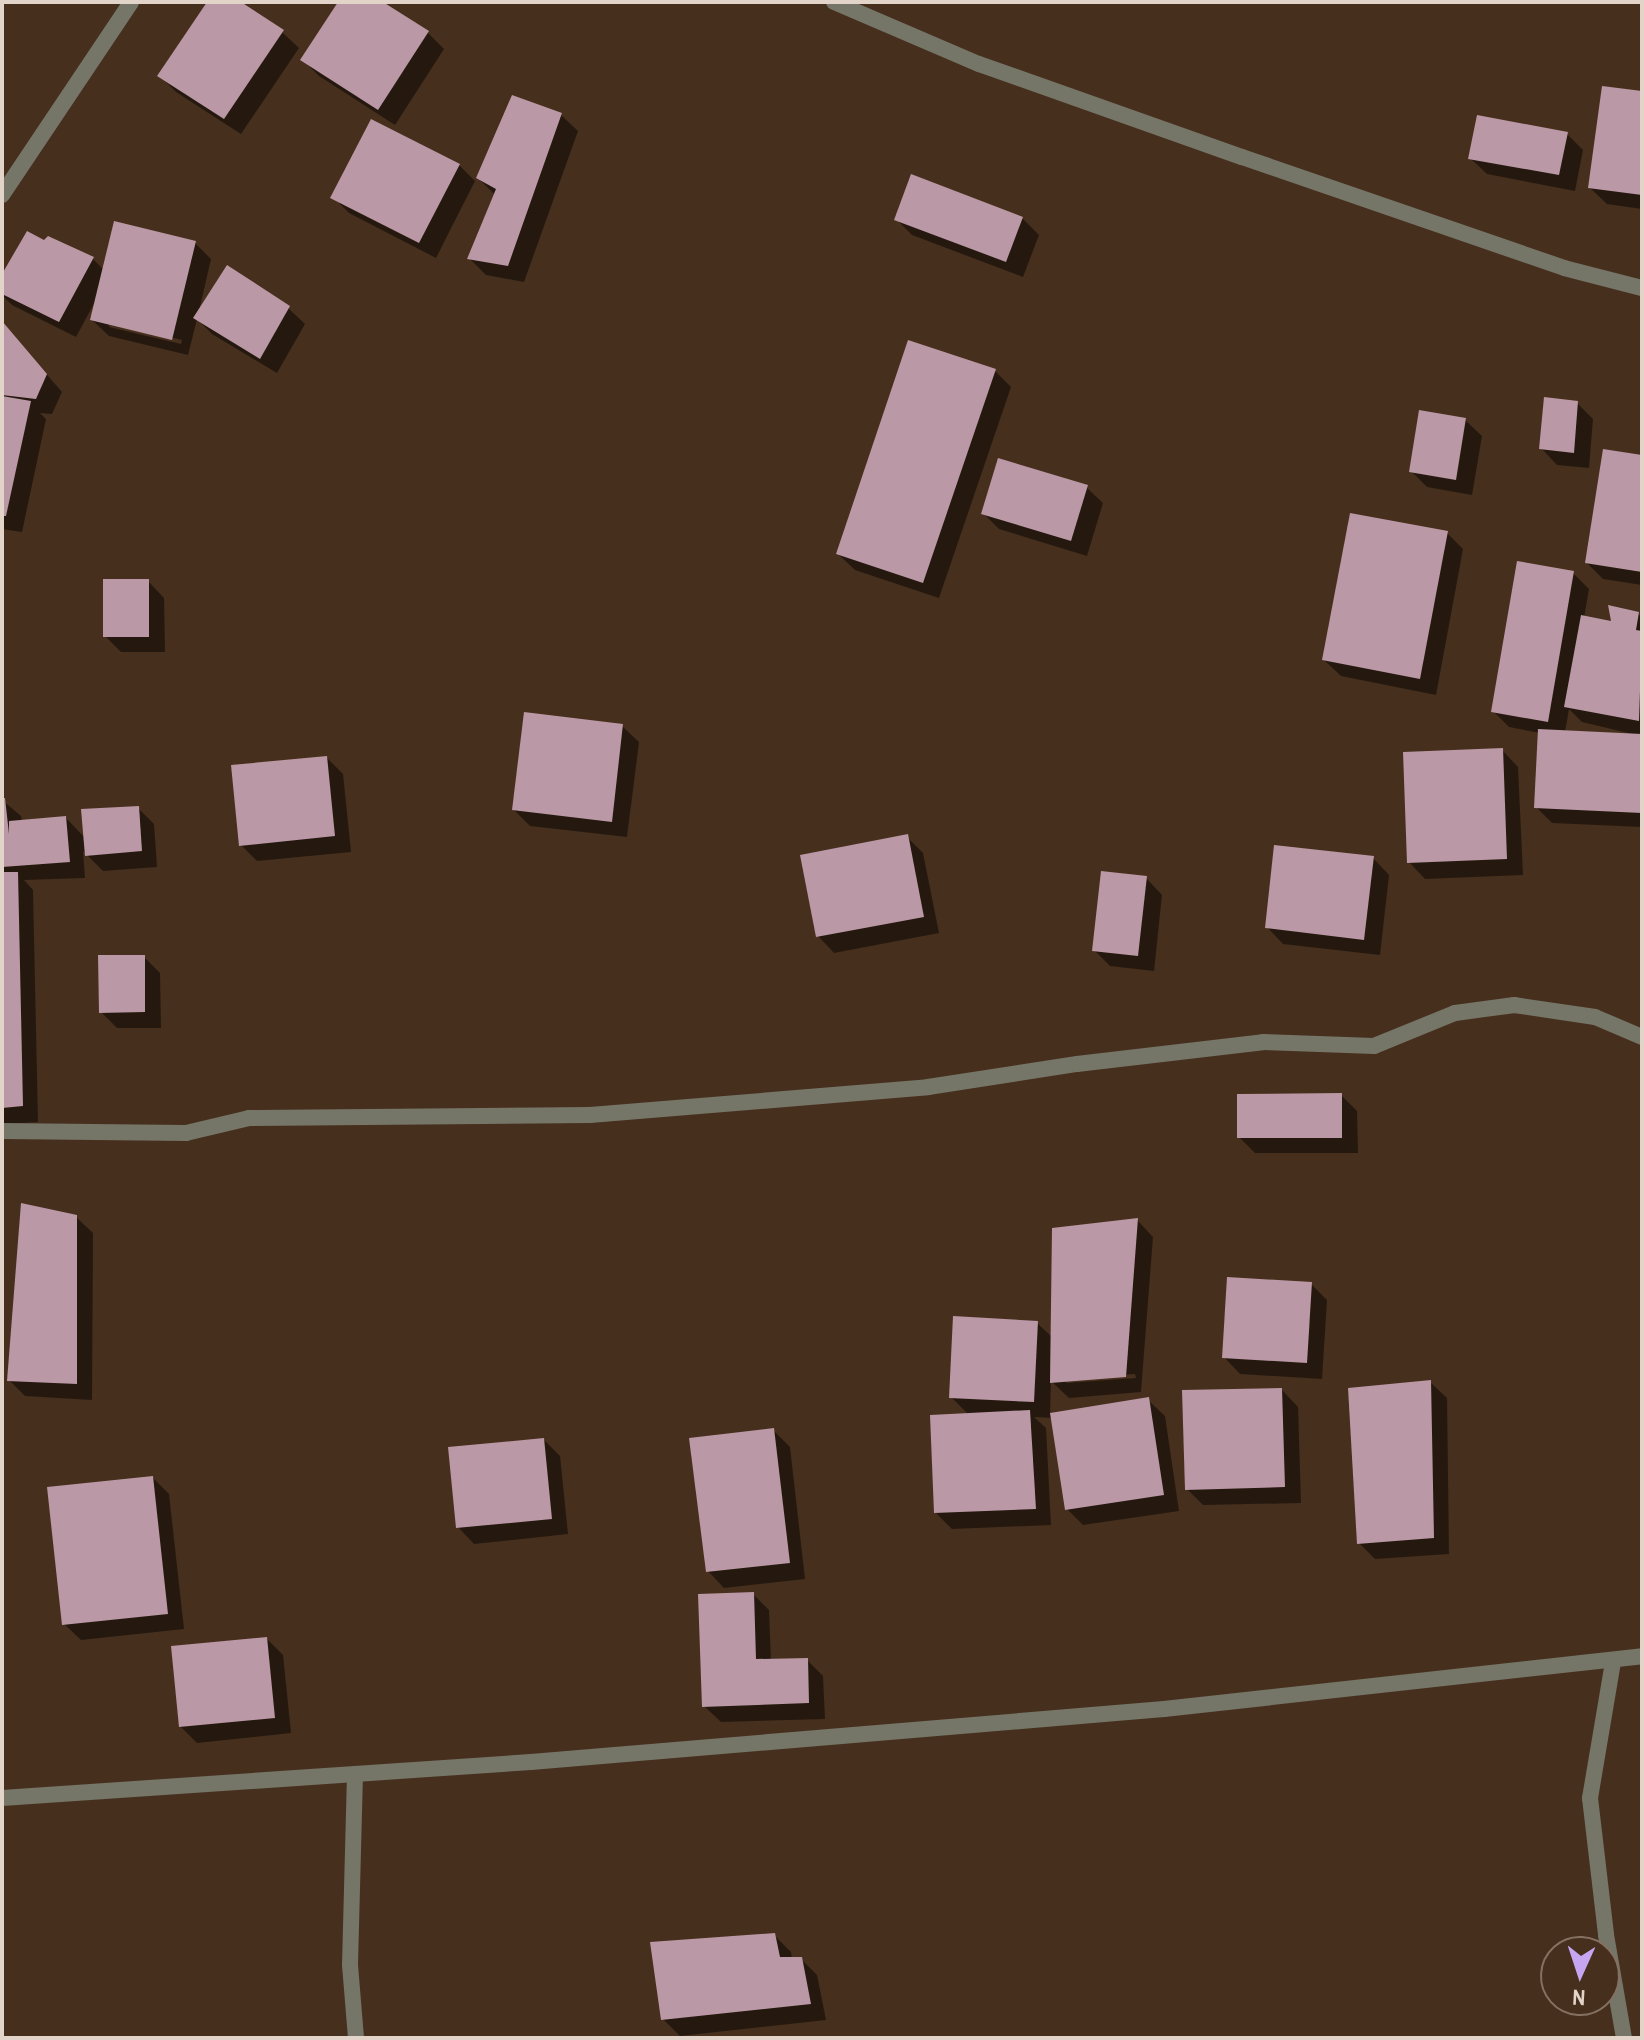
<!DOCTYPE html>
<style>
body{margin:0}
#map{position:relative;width:1644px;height:2040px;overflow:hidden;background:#462f1d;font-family:"Archivo Narrow",sans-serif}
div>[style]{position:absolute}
.shadow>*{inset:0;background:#0007}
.building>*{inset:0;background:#ba98a5}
.minor>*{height:16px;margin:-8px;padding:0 8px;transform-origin:8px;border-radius:8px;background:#757568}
.tertiary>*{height:16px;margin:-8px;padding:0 8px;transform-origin:8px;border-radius:8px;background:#757568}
span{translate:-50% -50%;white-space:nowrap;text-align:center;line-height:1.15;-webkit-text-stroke:8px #462f1d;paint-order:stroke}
.frame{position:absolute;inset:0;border:4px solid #e3d4ca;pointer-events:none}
.north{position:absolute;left:1540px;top:1936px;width:80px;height:80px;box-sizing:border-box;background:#462f1d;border:2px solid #857162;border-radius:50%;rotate:183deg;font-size:22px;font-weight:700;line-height:32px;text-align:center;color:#e3d4ca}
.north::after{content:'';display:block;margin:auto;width:28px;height:36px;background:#c6a6f0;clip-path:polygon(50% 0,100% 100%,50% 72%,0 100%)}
</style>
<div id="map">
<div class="shadow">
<div style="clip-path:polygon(209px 2px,238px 2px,282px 32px,299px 48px,241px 134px,176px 92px,160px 76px)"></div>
<div style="clip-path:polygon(340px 2px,379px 2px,428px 33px,444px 49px,395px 125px,319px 76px,303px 60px)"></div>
<div style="clip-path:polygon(1642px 93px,1642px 209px,1607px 204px,1590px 188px)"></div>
<div style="clip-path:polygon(513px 98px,561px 115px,578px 131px,524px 282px,486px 275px,470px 259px,495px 195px,478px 178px)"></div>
<div style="clip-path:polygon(1567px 134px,1583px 150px,1575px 191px,1487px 174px,1470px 158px)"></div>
<div style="clip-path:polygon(459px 165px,475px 181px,436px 258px,349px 213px,333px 197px)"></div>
<div style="clip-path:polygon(1022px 218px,1039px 235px,1023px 277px,912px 235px,896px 219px)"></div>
<div style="clip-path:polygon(evenodd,44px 243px,93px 259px,104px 270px,195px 243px,211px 259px,199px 311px,288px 308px,305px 324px,277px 373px,212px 334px,197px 319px,188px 355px,109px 336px,92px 320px,96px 300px,76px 337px,12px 305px,2px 295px,2px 278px,44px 243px,109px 323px,182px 340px,181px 344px,109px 327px,109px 323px)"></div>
<div style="clip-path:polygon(2px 323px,62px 392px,52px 414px,40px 413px,46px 419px,22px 532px,2px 529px)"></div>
<div style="clip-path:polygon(995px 371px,1011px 387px,939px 598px,855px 570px,838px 554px)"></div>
<div style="clip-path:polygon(1577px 403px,1593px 419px,1589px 468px,1557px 465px,1541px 448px)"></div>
<div style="clip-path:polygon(1465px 420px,1482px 436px,1472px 495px,1427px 487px,1411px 471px)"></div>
<div style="clip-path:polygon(1642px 457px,1642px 585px,1603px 579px,1587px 563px)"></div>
<div style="clip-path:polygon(1086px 487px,1103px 503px,1087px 556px,999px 529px,983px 513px)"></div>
<div style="clip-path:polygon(1447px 533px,1463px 549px,1436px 695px,1341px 676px,1324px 660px)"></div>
<div style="clip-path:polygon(evenodd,1573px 573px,1589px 589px,1584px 618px,1614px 624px,1638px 614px,1642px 617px,1642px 827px,1552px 823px,1536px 807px,1540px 733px,1509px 727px,1493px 711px,1573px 573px,1569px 709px,1582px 722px,1641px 736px,1565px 732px,1569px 709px)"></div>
<div style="clip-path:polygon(148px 581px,164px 598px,165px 652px,121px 652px,105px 636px)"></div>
<div style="clip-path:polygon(622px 726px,639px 742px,627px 837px,530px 826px,514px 810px)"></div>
<div style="clip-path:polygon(1502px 750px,1518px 767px,1523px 875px,1425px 879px,1409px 862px)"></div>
<div style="clip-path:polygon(327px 758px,343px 774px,351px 852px,257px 861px,241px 845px)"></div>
<div style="clip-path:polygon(2px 800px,21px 816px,22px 822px,66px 818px,85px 838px,138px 808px,154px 824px,157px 867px,103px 871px,83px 851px,85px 878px,24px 880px,33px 890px,38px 1122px,2px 1124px)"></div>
<div style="clip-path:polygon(907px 837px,923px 853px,939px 933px,834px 953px,818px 936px)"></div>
<div style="clip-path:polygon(1373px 858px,1389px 875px,1380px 955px,1283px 944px,1267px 927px)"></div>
<div style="clip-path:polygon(1146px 878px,1162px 895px,1154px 971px,1110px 966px,1094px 950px)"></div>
<div style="clip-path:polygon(144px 957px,160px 973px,161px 1028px,117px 1028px,101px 1012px)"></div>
<div style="clip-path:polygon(1341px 1095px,1357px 1111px,1358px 1153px,1255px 1153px,1239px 1137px)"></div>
<div style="clip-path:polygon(76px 1217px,93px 1233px,92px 1400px,25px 1396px,9px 1380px)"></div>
<div style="clip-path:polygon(evenodd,1137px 1220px,1153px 1237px,1141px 1392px,1069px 1398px,1051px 1381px,1050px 1415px,1148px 1400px,1165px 1416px,1179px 1511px,1083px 1525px,1067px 1509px,1052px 1418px,1034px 1417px,1046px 1428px,1051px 1525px,952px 1529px,936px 1513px,969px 1415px,951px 1397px,1037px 1323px,1053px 1338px,1137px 1220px,1135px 1374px,1136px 1378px,1066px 1383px,1066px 1379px,1135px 1374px)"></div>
<div style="clip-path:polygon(1311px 1284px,1327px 1300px,1322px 1379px,1240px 1374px,1224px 1357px)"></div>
<div style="clip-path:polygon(1430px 1382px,1447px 1398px,1449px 1554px,1375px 1559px,1359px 1543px)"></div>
<div style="clip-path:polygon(1282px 1390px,1298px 1407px,1301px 1503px,1203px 1505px,1187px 1489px)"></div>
<div style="clip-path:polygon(773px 1430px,790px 1447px,805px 1579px,724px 1588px,708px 1571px)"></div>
<div style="clip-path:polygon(544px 1440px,560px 1456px,568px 1534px,474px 1544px,458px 1527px)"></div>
<div style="clip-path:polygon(153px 1478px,169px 1494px,184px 1629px,81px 1640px,64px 1624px)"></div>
<div style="clip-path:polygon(753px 1594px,769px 1610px,771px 1661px,807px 1660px,823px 1676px,825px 1719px,721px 1722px,704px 1706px)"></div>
<div style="clip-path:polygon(267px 1639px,283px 1655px,291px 1733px,197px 1743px,180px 1726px)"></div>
<div style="clip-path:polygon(774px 1935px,791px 1952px,792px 1959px,801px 1959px,817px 1975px,826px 2020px,680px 2036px,663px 2019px)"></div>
</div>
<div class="building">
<div style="clip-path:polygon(207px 2px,241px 2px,284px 30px,224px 119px,157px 76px)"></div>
<div style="clip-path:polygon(338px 2px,383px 2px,429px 31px,378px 110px,300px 60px)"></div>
<div style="clip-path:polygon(1602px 86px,1642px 91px,1642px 195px,1588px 188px)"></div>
<div style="clip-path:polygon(512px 95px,562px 113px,508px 266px,467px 259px,496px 189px,476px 178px)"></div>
<div style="clip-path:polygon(1477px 115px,1568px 132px,1559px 175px,1468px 159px)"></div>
<div style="clip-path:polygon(371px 119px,460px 164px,419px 243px,330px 198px)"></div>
<div style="clip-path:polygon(911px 174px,1023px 217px,1006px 262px,894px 220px)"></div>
<div style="clip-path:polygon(114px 221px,196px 241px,172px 340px,90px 320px)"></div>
<div style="clip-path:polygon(27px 231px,44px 240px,48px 236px,94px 257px,59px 322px,2px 294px,2px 274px)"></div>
<div style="clip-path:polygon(227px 265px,290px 306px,260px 359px,193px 318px)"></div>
<div style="clip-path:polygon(2px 321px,47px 374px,36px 399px,2px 395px)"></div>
<div style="clip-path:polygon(908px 340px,996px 369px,923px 583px,836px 554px)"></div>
<div style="clip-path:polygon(2px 396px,31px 401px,6px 516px,2px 516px)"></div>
<div style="clip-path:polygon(1544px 397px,1578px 401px,1574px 453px,1539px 449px)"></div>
<div style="clip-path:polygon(1419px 410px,1466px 418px,1456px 480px,1409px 472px)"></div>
<div style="clip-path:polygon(1603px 449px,1642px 455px,1642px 572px,1585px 563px)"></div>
<div style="clip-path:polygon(998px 458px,1088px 485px,1071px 541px,981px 514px)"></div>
<div style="clip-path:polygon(1350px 513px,1448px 531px,1420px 679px,1322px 660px)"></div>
<div style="clip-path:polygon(1517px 561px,1574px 571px,1548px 722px,1491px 712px)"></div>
<div style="clip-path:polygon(103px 579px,149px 579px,149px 637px,103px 637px)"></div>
<div style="clip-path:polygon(1608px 605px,1639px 612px,1636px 630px,1642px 631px,1639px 721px,1564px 707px,1581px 615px,1611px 621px)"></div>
<div style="clip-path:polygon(524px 712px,623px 724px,612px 822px,512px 810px)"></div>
<div style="clip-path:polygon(1538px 729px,1642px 734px,1642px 813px,1534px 808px)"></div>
<div style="clip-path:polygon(1503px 748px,1507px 859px,1407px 863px,1403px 752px)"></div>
<div style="clip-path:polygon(327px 756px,335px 836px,239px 846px,231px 765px)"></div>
<div style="clip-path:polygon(2px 798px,5px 798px,9px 834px,9px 821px,66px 816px,70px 862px,2px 867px)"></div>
<div style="clip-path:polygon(139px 806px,142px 851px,85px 856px,81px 809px)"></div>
<div style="clip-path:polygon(908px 834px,924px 917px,816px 937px,800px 855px)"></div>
<div style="clip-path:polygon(1274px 845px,1374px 856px,1364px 940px,1265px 928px)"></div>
<div style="clip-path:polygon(1101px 871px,1147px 876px,1138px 956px,1092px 951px)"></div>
<div style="clip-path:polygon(2px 872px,18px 872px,23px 1106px,2px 1108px)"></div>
<div style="clip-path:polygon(98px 955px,145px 955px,145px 1012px,99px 1013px)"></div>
<div style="clip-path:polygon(1342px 1093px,1342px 1138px,1237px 1138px,1237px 1094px)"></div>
<div style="clip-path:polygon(21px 1203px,77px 1215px,77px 1384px,7px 1381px)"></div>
<div style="clip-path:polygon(1138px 1218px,1126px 1377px,1050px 1383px,1052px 1228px)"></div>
<div style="clip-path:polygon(1227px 1277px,1312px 1282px,1307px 1363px,1222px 1358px)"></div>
<div style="clip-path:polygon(953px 1316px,1038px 1321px,1034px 1402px,949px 1398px)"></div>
<div style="clip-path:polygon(1431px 1380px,1434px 1538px,1357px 1544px,1348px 1388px)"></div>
<div style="clip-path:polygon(1282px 1388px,1285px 1487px,1185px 1490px,1182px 1390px)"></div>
<div style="clip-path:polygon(1149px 1397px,1164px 1495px,1065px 1510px,1050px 1413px)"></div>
<div style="clip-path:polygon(1030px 1410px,1036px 1509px,934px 1513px,930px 1415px)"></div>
<div style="clip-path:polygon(774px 1428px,790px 1563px,706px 1572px,689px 1438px)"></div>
<div style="clip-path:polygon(544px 1438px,552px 1519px,456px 1528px,448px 1447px)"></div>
<div style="clip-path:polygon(153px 1476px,168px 1614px,62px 1625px,47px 1487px)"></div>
<div style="clip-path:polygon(754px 1592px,756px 1659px,808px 1658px,809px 1703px,702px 1707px,698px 1594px)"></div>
<div style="clip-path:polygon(267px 1637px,275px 1718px,179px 1727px,171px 1646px)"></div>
<div style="clip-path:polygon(775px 1933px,780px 1957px,802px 1957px,811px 2004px,661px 2020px,650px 1942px)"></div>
</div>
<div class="minor">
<div style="left:2px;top:195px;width:232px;rotate:-56.2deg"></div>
<div style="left:2px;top:1131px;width:184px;rotate:0.6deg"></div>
<div style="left:186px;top:1133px;width:65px;rotate:-13.4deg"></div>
<div style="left:249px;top:1118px;width:341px;rotate:-0.5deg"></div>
<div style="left:590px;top:1115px;width:339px;rotate:-4.7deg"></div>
<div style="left:928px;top:1087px;width:151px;rotate:-8.8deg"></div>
<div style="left:1077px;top:1064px;width:187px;rotate:-6.7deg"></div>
<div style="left:1263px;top:1042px;width:111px;rotate:2.1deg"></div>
<div style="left:1374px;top:1046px;width:87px;rotate:-22.2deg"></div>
<div style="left:1455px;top:1013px;width:60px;rotate:-7.7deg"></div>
<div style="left:1514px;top:1005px;width:82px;rotate:8.4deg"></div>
<div style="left:1595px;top:1017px;width:51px;rotate:23.1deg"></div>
<div style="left:1613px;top:1662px;width:138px;rotate:99.6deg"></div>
<div style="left:1590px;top:1798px;width:138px;rotate:83.3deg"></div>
<div style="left:1606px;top:1935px;width:105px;rotate:80.1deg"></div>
<div style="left:355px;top:1774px;width:191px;rotate:91.5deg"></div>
<div style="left:350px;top:1965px;width:73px;rotate:85.3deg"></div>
<div style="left:2px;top:1798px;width:530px;rotate:-3.89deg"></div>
<div style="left:531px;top:1762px;width:635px;rotate:-4.79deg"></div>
<div style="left:1164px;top:1709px;width:481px;rotate:-6.3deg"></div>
</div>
<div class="tertiary">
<div style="left:834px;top:2px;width:158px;rotate:23.2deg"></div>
<div style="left:979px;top:64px;width:279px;rotate:19.5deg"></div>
<div style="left:1242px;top:157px;width:341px;rotate:19deg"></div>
<div style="left:1564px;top:268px;width:81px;rotate:14.4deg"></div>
</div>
<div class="frame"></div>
<div class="north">N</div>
</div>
